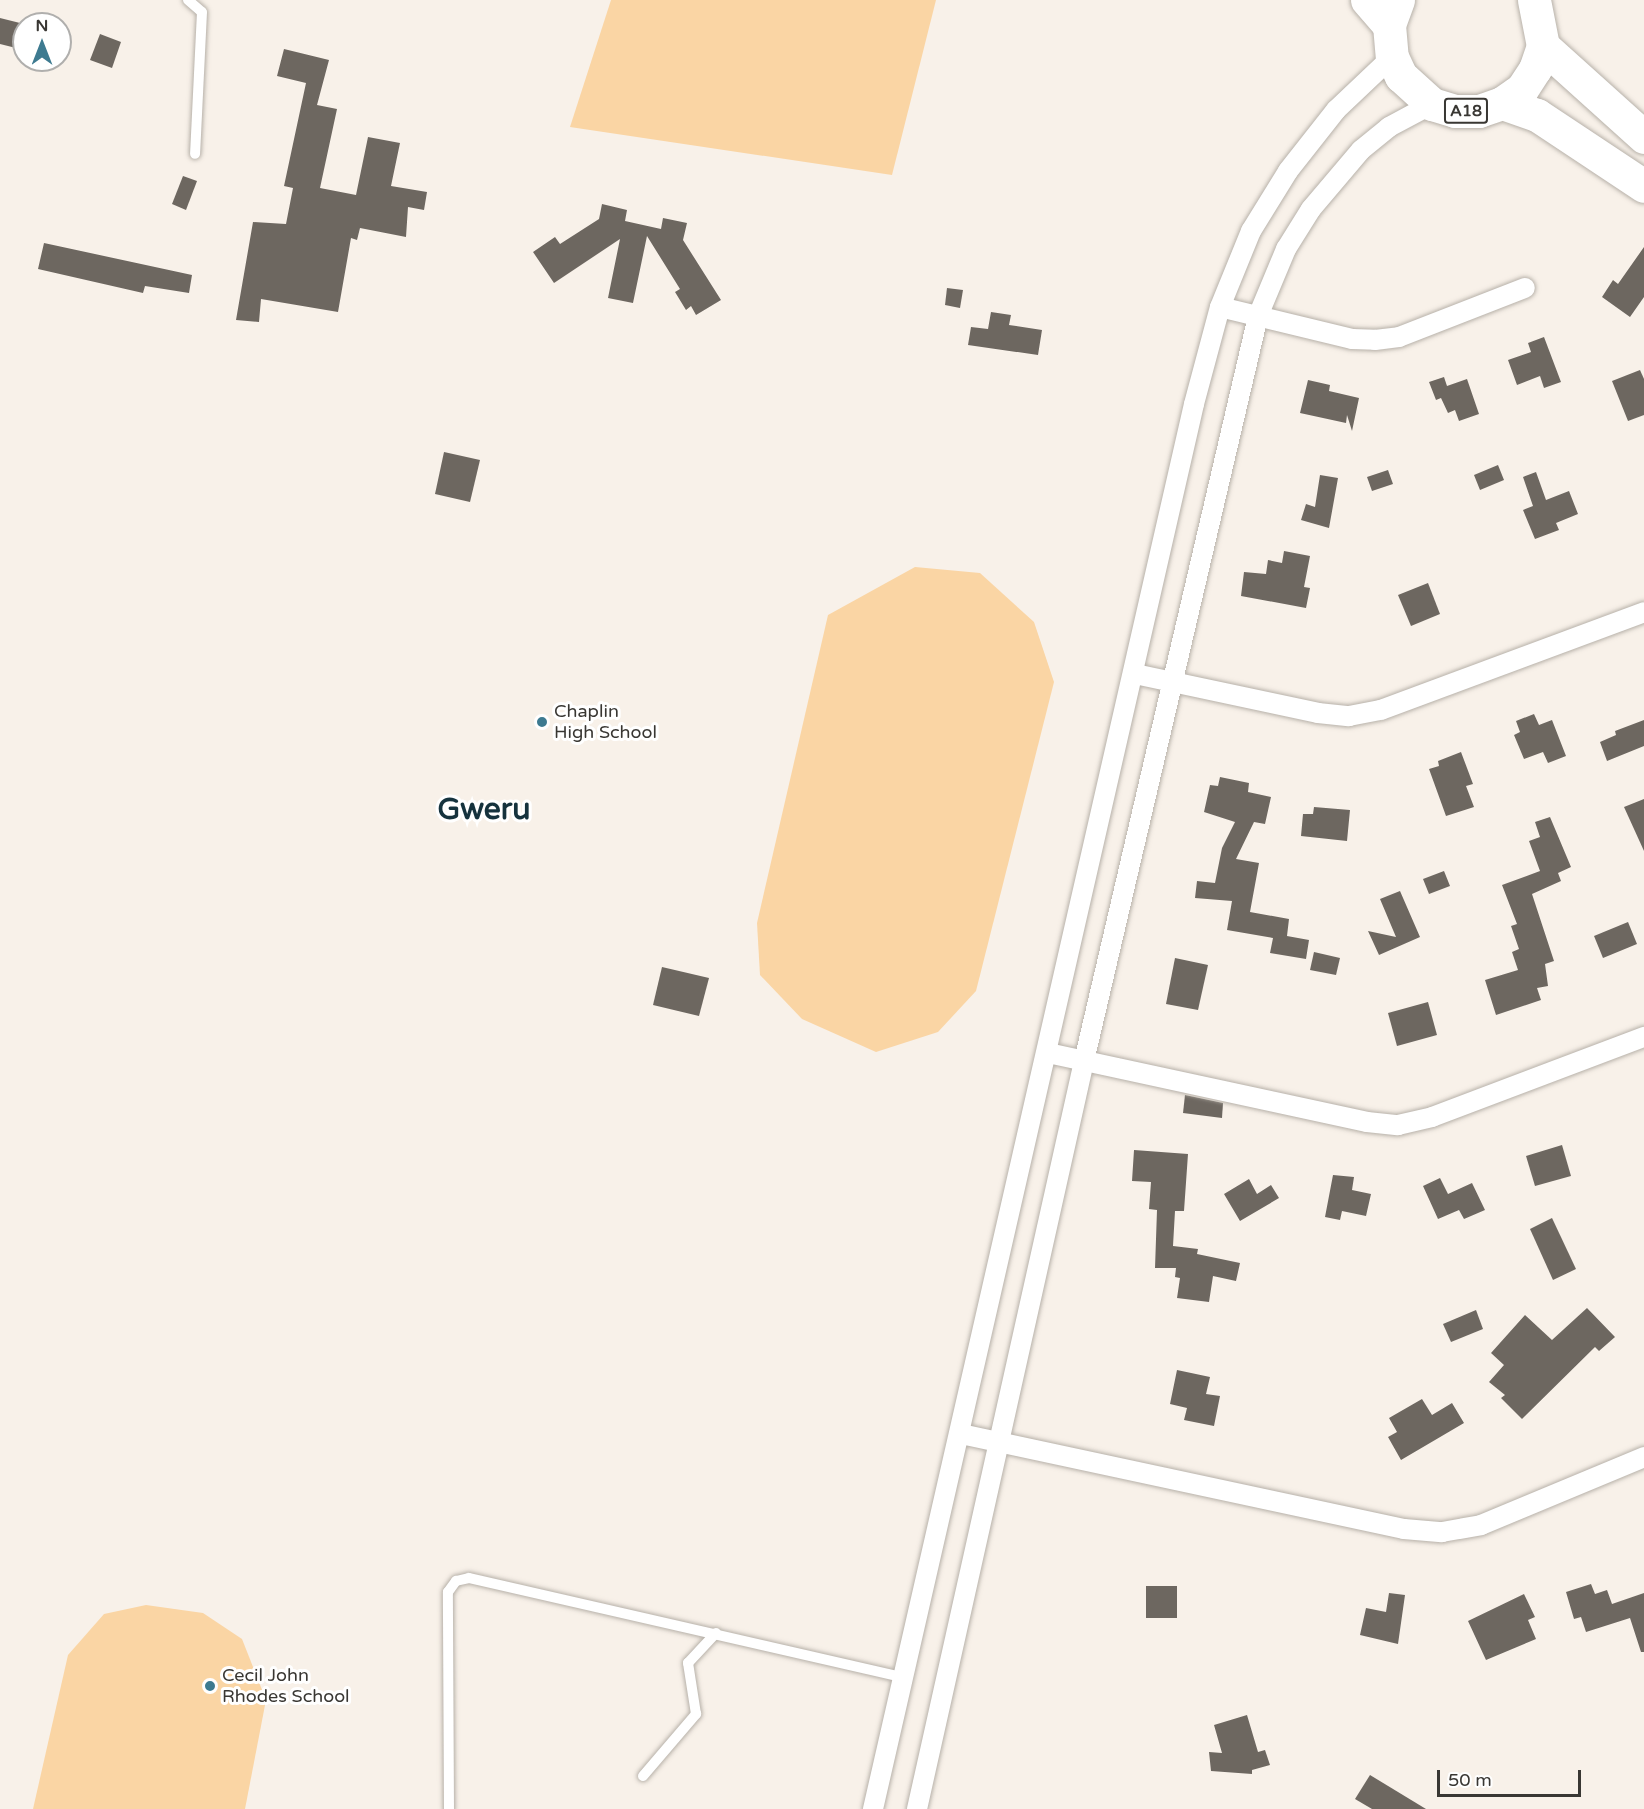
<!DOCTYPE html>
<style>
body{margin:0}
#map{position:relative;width:1644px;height:1809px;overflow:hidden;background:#f8f1e9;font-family:"Varela Round",sans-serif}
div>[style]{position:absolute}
.green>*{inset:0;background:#fad5a4}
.building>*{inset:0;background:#6d6760}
.roads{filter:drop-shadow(0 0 2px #b7b1a9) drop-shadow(0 0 2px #b7b1a9)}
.service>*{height:10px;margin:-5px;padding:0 5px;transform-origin:5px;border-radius:5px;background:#fff}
.minor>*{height:20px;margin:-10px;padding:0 10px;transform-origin:10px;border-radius:10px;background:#fff}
.trunk>*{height:33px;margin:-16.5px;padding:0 16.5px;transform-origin:16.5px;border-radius:16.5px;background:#fff}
.dots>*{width:16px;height:16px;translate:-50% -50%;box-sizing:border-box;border:3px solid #fff;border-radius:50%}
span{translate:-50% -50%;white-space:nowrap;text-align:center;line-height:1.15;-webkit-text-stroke:6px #fff;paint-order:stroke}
.shield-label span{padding:2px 4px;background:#fff;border:2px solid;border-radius:4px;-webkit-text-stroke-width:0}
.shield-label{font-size:16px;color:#393733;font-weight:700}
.poi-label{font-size:18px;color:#393733}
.left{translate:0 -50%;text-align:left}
.town-label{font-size:30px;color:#15323d;font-weight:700}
.north{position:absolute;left:12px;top:12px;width:60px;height:60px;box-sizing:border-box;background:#fff;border:2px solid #b0afad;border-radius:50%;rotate:0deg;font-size:16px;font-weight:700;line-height:24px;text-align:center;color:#393733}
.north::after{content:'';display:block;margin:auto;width:21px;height:27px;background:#3d7a90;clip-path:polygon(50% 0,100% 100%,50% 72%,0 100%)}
.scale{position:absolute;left:1437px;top:1770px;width:144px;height:27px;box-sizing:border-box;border:3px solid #393733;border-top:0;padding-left:8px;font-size:18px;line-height:21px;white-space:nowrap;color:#393733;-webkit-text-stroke:4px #fff;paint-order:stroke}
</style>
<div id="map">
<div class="green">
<div style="clip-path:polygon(611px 0,936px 0,892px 175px,570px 127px)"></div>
<div style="clip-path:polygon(915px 567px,980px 573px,1034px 622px,1054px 682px,976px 991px,938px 1032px,876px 1052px,802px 1019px,760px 975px,757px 923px,828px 615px)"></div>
<div style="clip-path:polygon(146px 1605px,203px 1613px,242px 1639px,266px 1700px,245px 1809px,33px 1809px,68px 1655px,104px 1614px)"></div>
</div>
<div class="building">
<div style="clip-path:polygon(0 18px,24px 24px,24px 50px,0 44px)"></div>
<div style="clip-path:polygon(100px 34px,121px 42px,112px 68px,90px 60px)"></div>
<div style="clip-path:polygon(284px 49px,329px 60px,317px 105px,337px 109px,320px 188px,356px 195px,368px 137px,400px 143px,391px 186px,427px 192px,424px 210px,408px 207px,406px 237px,360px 228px,357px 240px,351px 238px,338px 312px,261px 299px,259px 322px,236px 320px,253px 222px,286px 224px,293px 188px,284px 186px,306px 83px,277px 76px)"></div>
<div style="clip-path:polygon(183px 176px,197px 181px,186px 210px,172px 204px)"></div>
<div style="clip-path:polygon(602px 204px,627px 210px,625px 221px,661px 229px,663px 218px,687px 223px,683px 240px,721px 300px,696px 315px,691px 306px,686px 310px,675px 292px,680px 289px,647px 236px,633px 303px,608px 298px,620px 239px,554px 283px,533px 252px,555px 237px,560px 244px,599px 219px)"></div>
<div style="clip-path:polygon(44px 243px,192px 275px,189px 293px,145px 286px,143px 293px,38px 269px)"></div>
<div style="clip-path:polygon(1644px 247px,1644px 297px,1630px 317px,1602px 297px,1613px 280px,1618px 284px)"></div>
<div style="clip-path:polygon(947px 288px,963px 290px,960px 308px,945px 305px)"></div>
<div style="clip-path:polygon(991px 312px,1011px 315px,1009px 325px,1042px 330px,1038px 355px,968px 345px,971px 327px,988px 329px)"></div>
<div style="clip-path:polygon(1544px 337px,1561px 382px,1544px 388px,1540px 376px,1517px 385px,1508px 360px,1531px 352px,1528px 343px)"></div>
<div style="clip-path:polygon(1640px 370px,1644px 379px,1644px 415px,1628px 421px,1612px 381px)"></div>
<div style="clip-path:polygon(1444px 377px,1447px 386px,1467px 379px,1479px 414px,1459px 421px,1455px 410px,1448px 413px,1441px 398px,1436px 400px,1429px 382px)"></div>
<div style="clip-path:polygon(1308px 380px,1330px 385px,1329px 391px,1359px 398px,1352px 431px,1347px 415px,1346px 423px,1300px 413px)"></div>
<div style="clip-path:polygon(444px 452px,480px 460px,470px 502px,435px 494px)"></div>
<div style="clip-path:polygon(1498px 465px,1504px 480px,1480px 490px,1474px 475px)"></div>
<div style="clip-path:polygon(1388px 470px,1393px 484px,1372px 491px,1367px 477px)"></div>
<div style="clip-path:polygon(1536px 472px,1546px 500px,1569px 491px,1578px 514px,1556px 523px,1559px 530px,1535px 539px,1523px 510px,1533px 506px,1523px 477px)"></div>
<div style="clip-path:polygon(1320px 475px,1338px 478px,1329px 528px,1301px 520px,1306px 504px,1315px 507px)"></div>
<div style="clip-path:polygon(1284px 551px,1310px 556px,1304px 587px,1310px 588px,1306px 608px,1241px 596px,1244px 572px,1266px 574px,1268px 560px,1282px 563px)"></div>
<div style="clip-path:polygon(1428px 583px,1440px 614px,1411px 626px,1398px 595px)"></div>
<div style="clip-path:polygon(1534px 714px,1539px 725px,1552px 720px,1566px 756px,1548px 763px,1543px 752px,1524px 759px,1514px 735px,1520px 732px,1516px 721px)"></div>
<div style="clip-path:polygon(1644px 720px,1644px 746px,1607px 761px,1600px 742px,1616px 735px,1615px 731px)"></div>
<div style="clip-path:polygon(1461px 752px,1473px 784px,1466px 786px,1474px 807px,1446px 816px,1429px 769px,1439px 766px,1438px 761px)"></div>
<div style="clip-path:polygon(1220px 777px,1249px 783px,1248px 792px,1271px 797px,1265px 824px,1254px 822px,1236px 859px,1259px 863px,1250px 912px,1289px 919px,1287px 936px,1309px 940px,1306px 959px,1270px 953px,1273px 938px,1227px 930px,1232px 901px,1195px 898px,1197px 881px,1215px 883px,1222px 848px,1235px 822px,1204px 812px,1210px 785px,1218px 786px)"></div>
<div style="clip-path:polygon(1644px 799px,1644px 851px,1624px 807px)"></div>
<div style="clip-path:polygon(1314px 807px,1350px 810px,1347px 841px,1301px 836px,1303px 814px,1313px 814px)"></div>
<div style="clip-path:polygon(1550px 817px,1571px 867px,1558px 873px,1561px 881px,1532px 894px,1554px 961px,1545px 964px,1548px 986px,1537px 988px,1541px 1000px,1496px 1015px,1485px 980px,1518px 970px,1512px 952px,1519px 949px,1511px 926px,1517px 924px,1502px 885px,1540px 871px,1529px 841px,1540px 837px,1535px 822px)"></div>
<div style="clip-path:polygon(1444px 871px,1450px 886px,1429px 894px,1423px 879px)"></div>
<div style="clip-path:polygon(1400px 891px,1420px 937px,1379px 955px,1368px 931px,1396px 937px,1380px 899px)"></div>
<div style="clip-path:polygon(1628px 922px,1637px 944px,1603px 958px,1594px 936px)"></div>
<div style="clip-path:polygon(1314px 952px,1340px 958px,1336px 975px,1310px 970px)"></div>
<div style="clip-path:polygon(1175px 958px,1208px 965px,1198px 1010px,1166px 1004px)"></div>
<div style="clip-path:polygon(662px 967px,709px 978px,699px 1016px,653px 1005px)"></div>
<div style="clip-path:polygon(1428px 1002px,1437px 1035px,1397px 1046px,1388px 1013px)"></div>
<div style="clip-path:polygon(1185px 1095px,1223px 1103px,1222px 1118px,1183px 1113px)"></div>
<div style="clip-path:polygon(1562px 1145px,1571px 1176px,1535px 1186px,1526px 1156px)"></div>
<div style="clip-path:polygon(1134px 1150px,1188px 1154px,1184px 1211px,1175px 1211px,1173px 1246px,1198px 1249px,1197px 1254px,1240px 1263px,1236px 1281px,1213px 1276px,1209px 1302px,1177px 1298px,1180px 1278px,1175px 1277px,1176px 1268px,1155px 1268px,1157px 1210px,1149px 1209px,1151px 1182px,1132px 1181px)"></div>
<div style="clip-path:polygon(1333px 1175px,1354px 1177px,1352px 1190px,1371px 1194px,1366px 1216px,1342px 1211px,1340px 1220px,1325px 1217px)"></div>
<div style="clip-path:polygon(1440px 1178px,1448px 1194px,1472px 1183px,1485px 1210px,1464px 1219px,1459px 1210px,1438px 1219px,1423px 1186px)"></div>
<div style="clip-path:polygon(1249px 1179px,1257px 1194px,1271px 1185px,1279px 1198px,1240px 1221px,1224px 1194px)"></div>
<div style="clip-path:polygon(1552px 1218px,1576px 1269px,1553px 1280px,1530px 1229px)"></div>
<div style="clip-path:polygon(1587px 1308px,1615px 1337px,1599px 1351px,1595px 1347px,1522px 1419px,1501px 1398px,1505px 1395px,1489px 1382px,1504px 1365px,1491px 1353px,1525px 1315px,1552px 1340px)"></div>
<div style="clip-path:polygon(1476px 1310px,1483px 1329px,1451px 1342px,1443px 1324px)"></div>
<div style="clip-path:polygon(1177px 1370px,1210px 1377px,1206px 1394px,1220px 1396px,1214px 1426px,1184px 1420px,1187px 1408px,1170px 1404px)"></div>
<div style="clip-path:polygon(1422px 1399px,1432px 1415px,1452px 1403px,1464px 1423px,1401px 1460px,1388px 1437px,1397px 1432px,1389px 1418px)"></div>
<div style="clip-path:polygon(1591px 1584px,1595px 1594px,1607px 1590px,1612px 1604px,1644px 1593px,1644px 1652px,1641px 1652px,1630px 1618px,1586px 1632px,1581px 1617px,1574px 1619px,1566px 1592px)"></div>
<div style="clip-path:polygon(1146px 1586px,1177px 1586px,1177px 1618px,1146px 1618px)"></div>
<div style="clip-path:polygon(1389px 1593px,1405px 1595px,1398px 1644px,1360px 1635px,1366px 1608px,1386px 1612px)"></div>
<div style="clip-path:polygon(1524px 1594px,1535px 1617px,1528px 1620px,1536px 1639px,1486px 1660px,1468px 1621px)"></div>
<div style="clip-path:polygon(1247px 1715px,1258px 1752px,1265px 1750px,1270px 1765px,1252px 1770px,1252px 1774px,1211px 1771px,1209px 1752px,1222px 1753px,1214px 1725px)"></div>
<div style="clip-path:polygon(1370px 1775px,1426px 1809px,1372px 1809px,1355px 1799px)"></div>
</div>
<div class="roads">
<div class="service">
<div style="left:188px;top:0;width:18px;rotate:41deg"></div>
<div style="left:202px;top:12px;width:142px;rotate:92.8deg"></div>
<div style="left:643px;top:1776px;width:82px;rotate:-49.5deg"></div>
<div style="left:696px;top:1714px;width:52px;rotate:-98.9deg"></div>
<div style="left:688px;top:1663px;width:41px;rotate:-47deg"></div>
<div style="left:449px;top:1809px;width:217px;rotate:-90.3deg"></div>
<div style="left:448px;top:1592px;width:14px;rotate:-54deg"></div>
<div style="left:456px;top:1581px;width:13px;rotate:-13deg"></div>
<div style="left:469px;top:1578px;width:446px;rotate:12.9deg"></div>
</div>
<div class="minor">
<div style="left:1220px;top:307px;width:136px;rotate:13.6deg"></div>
<div style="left:1352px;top:339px;width:23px;rotate:2deg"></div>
<div style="left:1375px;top:340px;width:24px;rotate:-7deg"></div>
<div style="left:1399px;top:337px;width:135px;rotate:-21.3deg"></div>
<div style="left:1135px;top:674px;width:187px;rotate:12deg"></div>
<div style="left:1318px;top:713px;width:31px;rotate:6deg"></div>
<div style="left:1349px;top:716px;width:33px;rotate:-11deg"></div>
<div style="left:1381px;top:710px;width:281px;rotate:-20.4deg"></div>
<div style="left:1048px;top:1053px;width:326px;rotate:12.2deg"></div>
<div style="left:1367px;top:1122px;width:31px;rotate:6deg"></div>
<div style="left:1398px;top:1125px;width:35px;rotate:-13deg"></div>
<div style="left:1432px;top:1117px;width:227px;rotate:-20.7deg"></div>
<div style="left:961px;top:1434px;width:453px;rotate:12.1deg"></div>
<div style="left:1404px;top:1529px;width:38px;rotate:5deg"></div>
<div style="left:1442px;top:1532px;width:40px;rotate:-10deg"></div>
<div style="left:1481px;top:1525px;width:177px;rotate:-22.6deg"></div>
<div style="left:873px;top:1809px;width:1441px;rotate:-77.13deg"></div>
<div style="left:1194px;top:404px;width:100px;rotate:-75deg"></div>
<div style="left:1220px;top:307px;width:82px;rotate:-67.8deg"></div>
<div style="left:1251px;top:231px;width:70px;rotate:-58.3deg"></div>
<div style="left:1288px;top:171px;width:78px;rotate:-51.8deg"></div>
<div style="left:1336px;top:110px;width:77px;rotate:-43.4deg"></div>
<div style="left:917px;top:1809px;width:766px;rotate:-77.41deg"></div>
<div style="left:1084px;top:1061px;width:765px;rotate:-76.85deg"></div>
<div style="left:1258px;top:316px;width:73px;rotate:-67.3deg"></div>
<div style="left:1286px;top:249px;width:47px;rotate:-58deg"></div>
<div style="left:1311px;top:209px;width:77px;rotate:-49.7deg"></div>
<div style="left:1361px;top:150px;width:36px;rotate:-39deg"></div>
<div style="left:1389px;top:127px;width:49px;rotate:-28.1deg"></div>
</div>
<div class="trunk">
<div style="left:1367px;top:0;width:33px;rotate:49deg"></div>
<div style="left:1398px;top:0;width:27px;rotate:110deg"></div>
<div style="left:1389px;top:25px;width:32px;rotate:85deg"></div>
<div style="left:1392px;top:57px;width:21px;rotate:65deg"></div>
<div style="left:1401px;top:76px;width:42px;rotate:42.1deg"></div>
<div style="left:1432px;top:104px;width:24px;rotate:17deg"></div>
<div style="left:1455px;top:111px;width:24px"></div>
<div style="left:1479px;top:111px;width:24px;rotate:-19deg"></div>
<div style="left:1502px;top:103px;width:24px;rotate:-35deg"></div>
<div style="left:1522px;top:89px;width:24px;rotate:-57deg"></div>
<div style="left:1535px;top:69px;width:24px;rotate:-71deg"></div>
<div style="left:1543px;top:46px;width:47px;rotate:-101.1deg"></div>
<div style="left:1543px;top:46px;width:136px;rotate:42deg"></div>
<div style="left:1502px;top:103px;width:37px;rotate:19deg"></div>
<div style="left:1537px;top:115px;width:128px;rotate:33.6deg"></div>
</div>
</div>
<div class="dots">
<div style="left:542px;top:722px;background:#3d7a90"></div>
<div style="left:210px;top:1686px;background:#3d7a90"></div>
</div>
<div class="shield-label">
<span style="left:1466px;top:111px">A18</span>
</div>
<div class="poi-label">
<span class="left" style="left:554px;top:722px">Chaplin<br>High School</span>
<span class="left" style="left:222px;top:1686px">Cecil John<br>Rhodes School</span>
</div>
<div class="town-label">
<span style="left:484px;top:810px">Gweru</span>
</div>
<div class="north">N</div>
<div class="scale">50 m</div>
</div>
